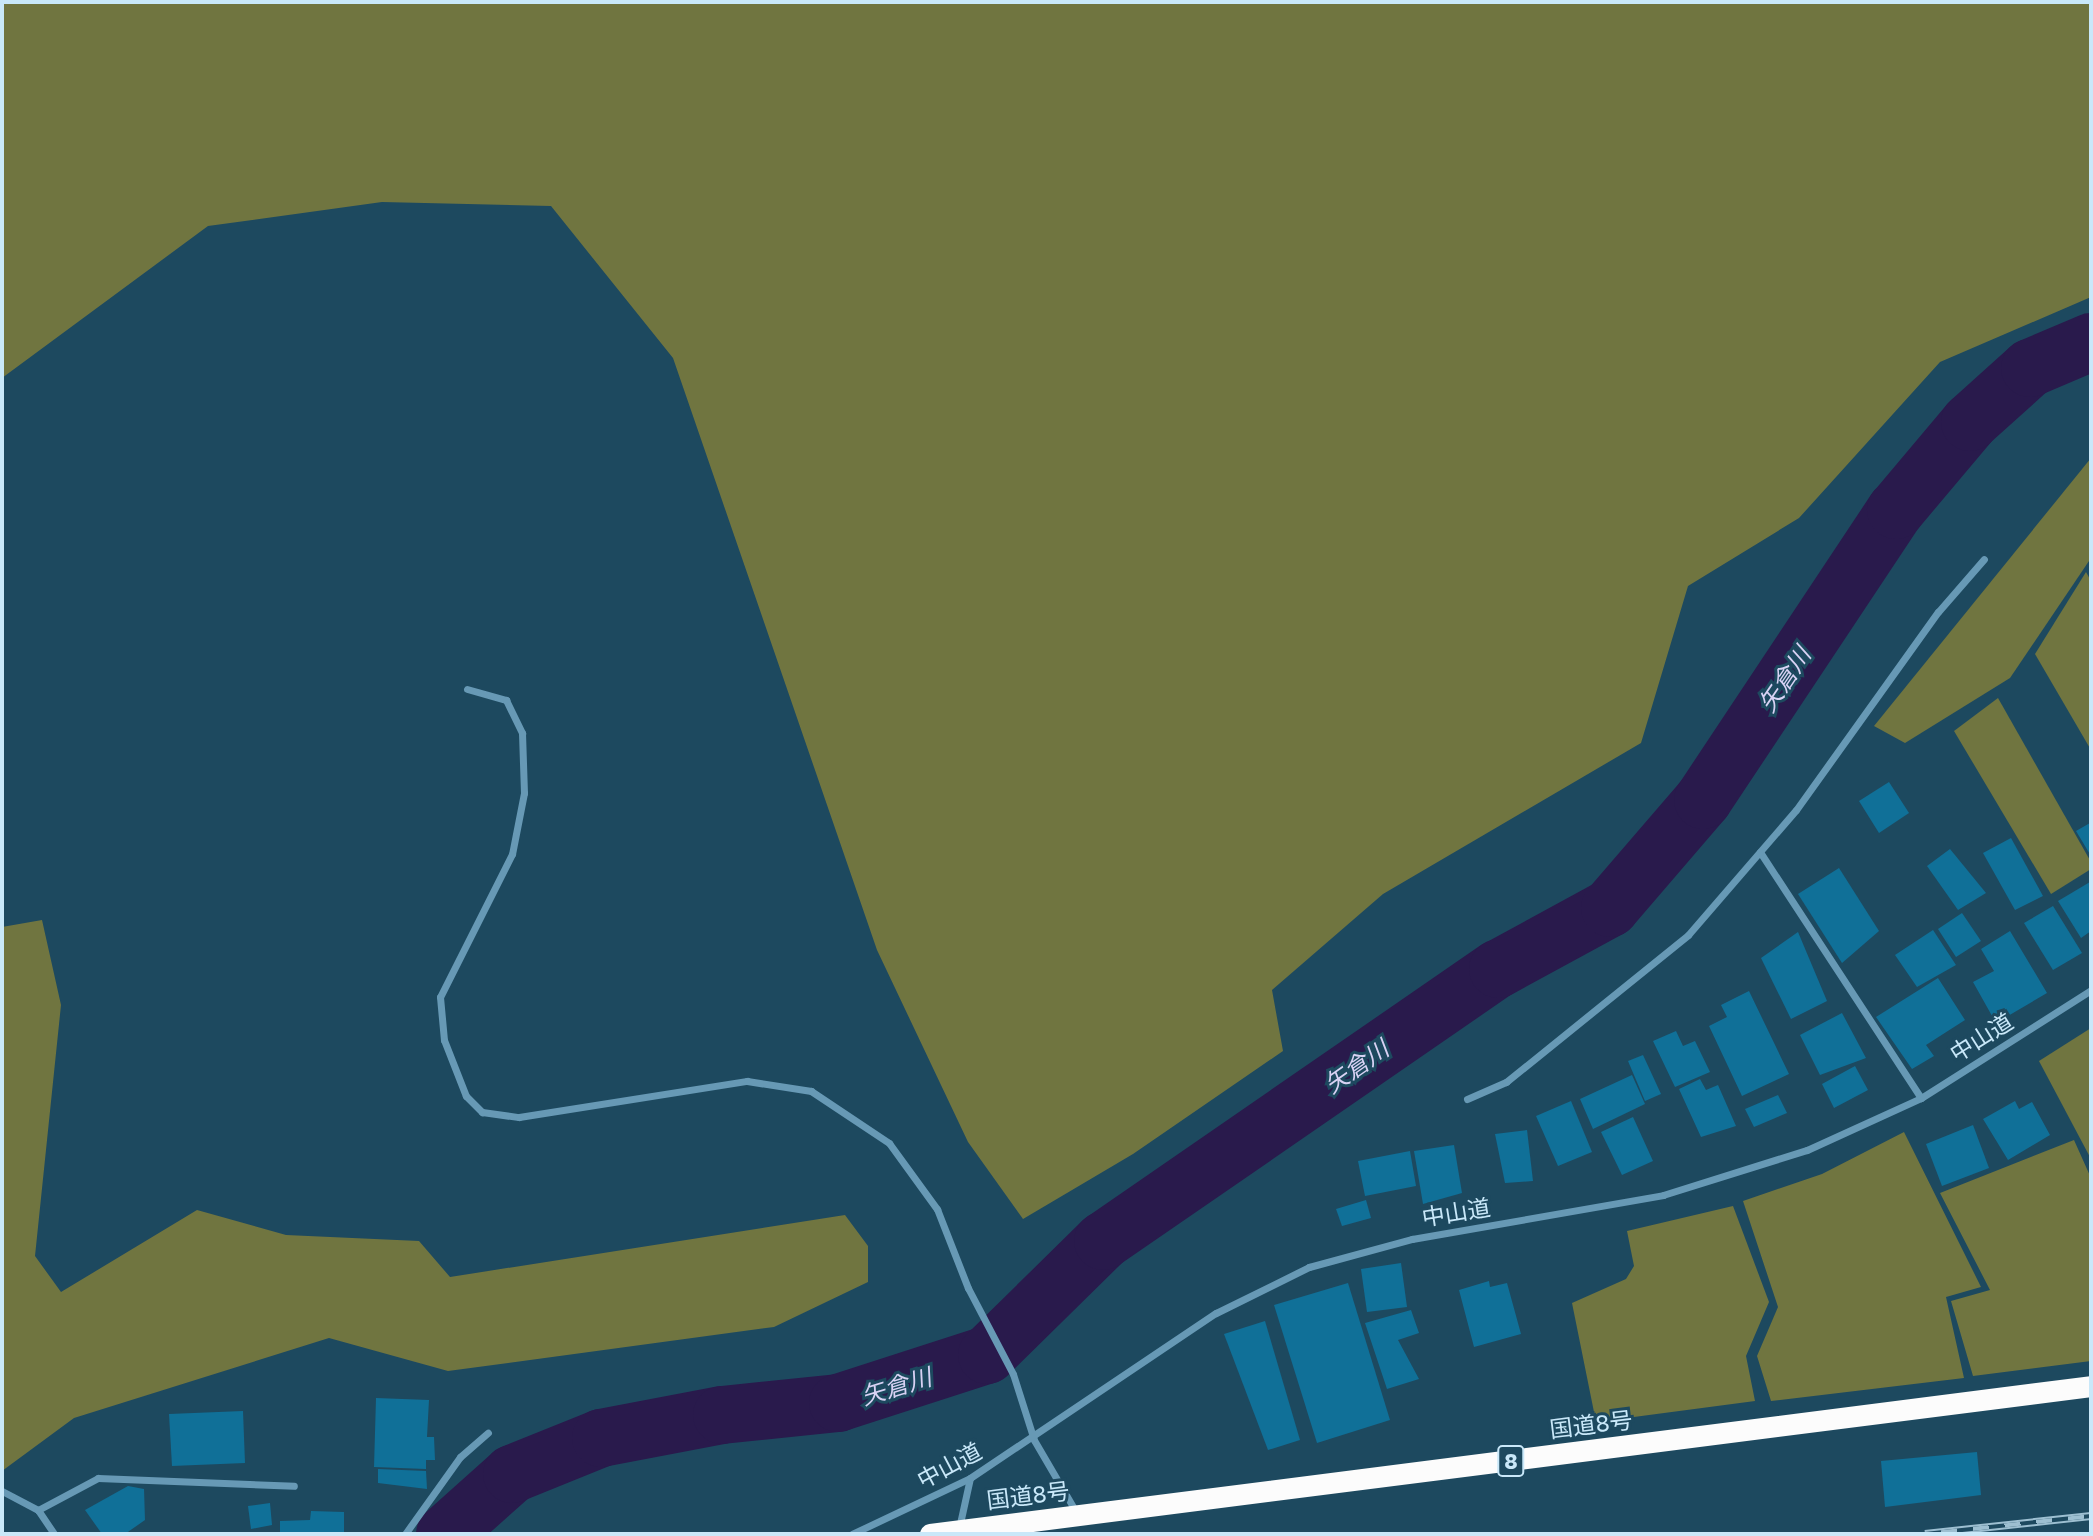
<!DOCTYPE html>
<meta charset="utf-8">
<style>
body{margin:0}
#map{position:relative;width:2093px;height:1536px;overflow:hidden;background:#1d495f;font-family:"Golos Text","Noto Sans JP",sans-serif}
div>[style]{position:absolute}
.green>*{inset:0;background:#707540}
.river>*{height:58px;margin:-29px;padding:0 29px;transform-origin:29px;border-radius:29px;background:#291a4c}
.building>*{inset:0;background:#107098}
.street>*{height:7px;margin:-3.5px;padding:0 3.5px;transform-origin:3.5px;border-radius:3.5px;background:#6799b5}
.highway>*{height:21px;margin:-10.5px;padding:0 10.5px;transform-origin:10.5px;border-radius:10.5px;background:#fcfcfc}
.rail>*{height:8px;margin-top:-4px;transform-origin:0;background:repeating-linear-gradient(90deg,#1d495f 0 16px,#9dbfd1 0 32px);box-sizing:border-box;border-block:2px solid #9dbfd1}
span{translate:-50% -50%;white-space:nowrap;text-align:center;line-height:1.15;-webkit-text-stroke:6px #1d495f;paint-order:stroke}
.shield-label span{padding:2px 5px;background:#1d495f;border:2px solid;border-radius:5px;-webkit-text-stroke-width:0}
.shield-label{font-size:21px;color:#c9e8f9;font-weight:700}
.street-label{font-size:23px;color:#c9e8f9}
.water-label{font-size:24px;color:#d8d2f4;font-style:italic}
.frame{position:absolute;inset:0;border:4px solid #c9e8f9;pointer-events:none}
</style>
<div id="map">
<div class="green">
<div style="clip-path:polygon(2px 2px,2091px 2px,2091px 297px,1940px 362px,1799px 518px,1688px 586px,1641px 743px,1383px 894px,1272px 990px,1283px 1051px,1133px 1154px,1023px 1219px,968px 1142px,877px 950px,673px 358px,551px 206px,382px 202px,208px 226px,2px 378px)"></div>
<div style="clip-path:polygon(2091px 458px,2091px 558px,2010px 678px,1905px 743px,1874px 726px)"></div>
<div style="clip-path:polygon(2086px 572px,2091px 581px,2091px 750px,2035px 654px)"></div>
<div style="clip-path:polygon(1998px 698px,2091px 862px,2091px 869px,2051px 894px,1954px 731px)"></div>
<div style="clip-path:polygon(42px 920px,61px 1005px,35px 1256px,61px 1292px,197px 1210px,286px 1235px,419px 1241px,450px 1277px,845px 1215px,868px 1246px,868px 1282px,774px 1327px,448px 1371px,329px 1338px,74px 1418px,2px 1471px,2px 927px)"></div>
<div style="clip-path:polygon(2091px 1028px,2091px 1159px,2039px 1061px)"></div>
<div style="clip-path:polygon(1904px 1132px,1981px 1287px,1946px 1297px,1964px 1378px,1771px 1401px,1757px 1356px,1778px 1307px,1743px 1201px,1822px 1174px)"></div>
<div style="clip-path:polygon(2074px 1140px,2091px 1178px,2091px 1361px,1973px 1376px,1951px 1301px,1990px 1290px,1940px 1193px)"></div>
<div style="clip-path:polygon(1733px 1206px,1769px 1302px,1746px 1356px,1755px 1401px,1596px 1422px,1572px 1303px,1626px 1279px,1634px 1266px,1627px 1231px)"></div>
</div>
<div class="river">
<div style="left:445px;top:1534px;width:90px;rotate:-41.8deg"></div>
<div style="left:512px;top:1474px;width:96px;rotate:-22deg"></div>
<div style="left:601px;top:1438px;width:123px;rotate:-10.8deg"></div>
<div style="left:722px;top:1415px;width:117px;rotate:-5.9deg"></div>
<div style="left:838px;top:1403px;width:157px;rotate:-17.9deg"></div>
<div style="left:987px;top:1355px;width:163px;rotate:-44.5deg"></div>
<div style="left:1103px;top:1241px;width:480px;rotate:-34.6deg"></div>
<div style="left:1498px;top:969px;width:128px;rotate:-28.6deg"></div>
<div style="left:1610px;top:908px;width:143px;rotate:-49.3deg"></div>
<div style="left:1703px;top:800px;width:348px;rotate:-56.4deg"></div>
<div style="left:1896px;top:510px;width:115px;rotate:-49.9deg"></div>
<div style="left:1970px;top:422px;width:81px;rotate:-42deg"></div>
<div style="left:2030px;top:368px;width:66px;rotate:-23.1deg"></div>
</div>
<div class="building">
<div style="clip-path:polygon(1889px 782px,1909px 813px,1879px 833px,1859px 801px)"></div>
<div style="clip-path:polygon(2090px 823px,2091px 825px,2091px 856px,2076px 831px)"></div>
<div style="clip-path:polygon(2011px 838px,2043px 896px,2015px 910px,1983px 853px)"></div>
<div style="clip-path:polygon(1950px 849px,1986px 893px,1958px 910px,1927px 866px)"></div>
<div style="clip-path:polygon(1839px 868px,1879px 931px,1842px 963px,1798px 894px)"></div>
<div style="clip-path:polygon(2090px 882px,2091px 931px,2081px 938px,2058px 901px)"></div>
<div style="clip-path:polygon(2053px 906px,2082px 953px,2053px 970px,2024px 923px)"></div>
<div style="clip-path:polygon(1962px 913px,1981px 941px,1956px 957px,1938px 929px)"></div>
<div style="clip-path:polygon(1933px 930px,1956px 965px,1917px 987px,1895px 955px)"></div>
<div style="clip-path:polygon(2010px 931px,2047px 993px,1996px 1023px,1973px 982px,1994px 971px,1981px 949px)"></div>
<div style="clip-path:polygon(1798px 932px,1827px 1001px,1791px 1019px,1761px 958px)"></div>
<div style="clip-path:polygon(1938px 978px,1965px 1020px,1926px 1045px,1934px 1056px,1912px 1069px,1876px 1017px)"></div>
<div style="clip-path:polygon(1749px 991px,1789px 1074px,1742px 1096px,1709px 1026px,1727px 1017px,1721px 1005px)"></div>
<div style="clip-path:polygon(1842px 1013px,1866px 1058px,1820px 1075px,1800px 1035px)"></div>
<div style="clip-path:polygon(1676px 1031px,1683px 1046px,1695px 1041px,1710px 1072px,1675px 1087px,1653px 1041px)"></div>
<div style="clip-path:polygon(1643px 1055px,1661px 1094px,1645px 1101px,1628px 1061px)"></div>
<div style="clip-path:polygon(1855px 1066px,1868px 1090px,1834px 1108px,1822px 1084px)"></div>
<div style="clip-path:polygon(1632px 1075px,1645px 1104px,1593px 1129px,1580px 1099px)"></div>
<div style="clip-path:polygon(1700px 1079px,1706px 1090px,1718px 1085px,1736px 1126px,1701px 1137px,1679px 1089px)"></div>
<div style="clip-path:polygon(1778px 1095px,1787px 1113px,1754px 1127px,1745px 1109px)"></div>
<div style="clip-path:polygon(1571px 1101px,1592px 1152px,1558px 1166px,1536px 1116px)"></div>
<div style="clip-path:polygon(2015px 1101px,2019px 1109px,2032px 1102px,2050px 1135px,2008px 1160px,1983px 1119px)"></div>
<div style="clip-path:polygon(1633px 1117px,1653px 1161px,1622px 1175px,1601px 1132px)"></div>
<div style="clip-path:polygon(1973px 1125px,1989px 1168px,1942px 1186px,1926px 1144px)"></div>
<div style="clip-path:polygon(1527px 1130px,1533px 1181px,1505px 1183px,1495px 1134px)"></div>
<div style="clip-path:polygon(1454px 1145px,1462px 1193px,1423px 1204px,1414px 1151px)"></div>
<div style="clip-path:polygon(1410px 1151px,1416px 1186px,1365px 1196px,1358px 1161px)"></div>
<div style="clip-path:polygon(1366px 1200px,1371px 1218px,1342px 1226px,1336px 1209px)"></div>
<div style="clip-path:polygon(1401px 1263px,1407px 1307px,1367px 1312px,1361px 1269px)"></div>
<div style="clip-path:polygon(1489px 1281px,1490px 1287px,1507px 1283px,1521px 1334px,1474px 1347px,1459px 1290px)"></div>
<div style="clip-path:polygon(1348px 1283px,1390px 1420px,1317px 1443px,1274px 1305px)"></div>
<div style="clip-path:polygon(1411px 1310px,1419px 1333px,1398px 1340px,1419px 1379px,1387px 1389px,1365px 1323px)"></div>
<div style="clip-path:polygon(1265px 1321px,1300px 1440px,1268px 1450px,1224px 1334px)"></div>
<div style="clip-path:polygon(376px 1398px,429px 1400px,427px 1437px,434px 1437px,435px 1460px,426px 1460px,426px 1469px,374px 1467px)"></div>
<div style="clip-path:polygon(243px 1411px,245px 1463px,172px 1466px,169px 1414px)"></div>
<div style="clip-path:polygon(1977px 1452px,1981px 1495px,1885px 1507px,1881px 1461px)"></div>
<div style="clip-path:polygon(378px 1469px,426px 1471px,427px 1489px,378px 1483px)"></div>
<div style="clip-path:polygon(128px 1486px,144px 1489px,145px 1520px,125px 1534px,102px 1534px,85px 1510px)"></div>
<div style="clip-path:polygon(270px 1503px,272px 1525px,251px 1529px,248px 1506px)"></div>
<div style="clip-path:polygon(311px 1511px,344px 1512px,344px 1534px,280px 1534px,280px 1521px,310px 1520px)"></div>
</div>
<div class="street">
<div style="left:467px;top:689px;width:41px;rotate:15.8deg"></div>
<div style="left:506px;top:700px;width:37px;rotate:64deg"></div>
<div style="left:522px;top:733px;width:60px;rotate:88.1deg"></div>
<div style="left:524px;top:793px;width:62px;rotate:101.1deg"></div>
<div style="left:512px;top:854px;width:160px;rotate:116.7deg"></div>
<div style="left:440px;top:997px;width:43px;rotate:84.7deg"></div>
<div style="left:444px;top:1040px;width:60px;rotate:68.6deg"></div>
<div style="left:466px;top:1096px;width:23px;rotate:45deg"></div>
<div style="left:482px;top:1112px;width:37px;rotate:8deg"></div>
<div style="left:519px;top:1117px;width:231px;rotate:-9deg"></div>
<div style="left:747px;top:1081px;width:65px;rotate:8.9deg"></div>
<div style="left:811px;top:1091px;width:94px;rotate:33.7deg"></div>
<div style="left:889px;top:1143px;width:82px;rotate:54deg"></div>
<div style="left:937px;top:1209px;width:85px;rotate:68.6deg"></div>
<div style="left:968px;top:1288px;width:97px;rotate:62.4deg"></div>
<div style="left:1013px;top:1374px;width:69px;rotate:72.3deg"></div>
<div style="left:1034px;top:1440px;width:83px;rotate:59.7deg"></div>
<div style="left:1760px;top:852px;width:294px;rotate:56.8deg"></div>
<div style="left:1467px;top:1099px;width:43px;rotate:-23.6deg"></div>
<div style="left:1506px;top:1082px;width:234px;rotate:-38.9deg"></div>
<div style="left:1688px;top:935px;width:165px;rotate:-49.2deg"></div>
<div style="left:1796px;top:810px;width:244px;rotate:-54.4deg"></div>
<div style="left:1938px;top:612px;width:70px;rotate:-49deg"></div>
<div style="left:2px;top:1491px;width:41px;rotate:27.8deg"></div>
<div style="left:38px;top:1510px;width:29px;rotate:56deg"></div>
<div style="left:38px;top:1510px;width:68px;rotate:-28.1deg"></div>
<div style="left:98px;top:1478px;width:196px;rotate:2.3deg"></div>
<div style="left:959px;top:1528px;width:51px;rotate:-77.6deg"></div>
<div style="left:405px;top:1534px;width:95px;rotate:-54.5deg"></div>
<div style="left:460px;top:1457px;width:37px;rotate:-41deg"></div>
<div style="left:852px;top:1534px;width:131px;rotate:-25.4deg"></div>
<div style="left:970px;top:1478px;width:296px;rotate:-33.9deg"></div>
<div style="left:1216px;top:1313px;width:104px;rotate:-26.3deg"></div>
<div style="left:1309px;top:1267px;width:107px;rotate:-15.2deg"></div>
<div style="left:1412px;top:1239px;width:255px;rotate:-9.9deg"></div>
<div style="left:1663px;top:1195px;width:151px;rotate:-17.4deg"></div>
<div style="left:1807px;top:1150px;width:125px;rotate:-24.5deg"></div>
<div style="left:1921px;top:1098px;width:201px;rotate:-32.4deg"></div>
</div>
<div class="highway">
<div style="left:930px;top:1534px;width:1170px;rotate:-7.26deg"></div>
</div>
<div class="rail">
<div style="left:1925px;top:1534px;width:167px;rotate:-6.2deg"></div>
</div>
<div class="shield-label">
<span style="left:1511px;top:1461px">8</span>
</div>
<div class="street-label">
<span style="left:1981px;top:1037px;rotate:-32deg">中山道</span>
<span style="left:1456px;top:1212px;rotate:-9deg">中山道</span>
<span style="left:1591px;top:1424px;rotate:-7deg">国道8号</span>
<span style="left:949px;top:1465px;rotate:-28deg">中山道</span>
<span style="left:1028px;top:1495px;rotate:-7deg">国道8号</span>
</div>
<div class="water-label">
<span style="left:1784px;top:679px;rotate:-56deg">矢倉川</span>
<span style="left:1356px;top:1066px;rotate:-35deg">矢倉川</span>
<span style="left:896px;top:1386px;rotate:-17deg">矢倉川</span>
</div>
<div class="frame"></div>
</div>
